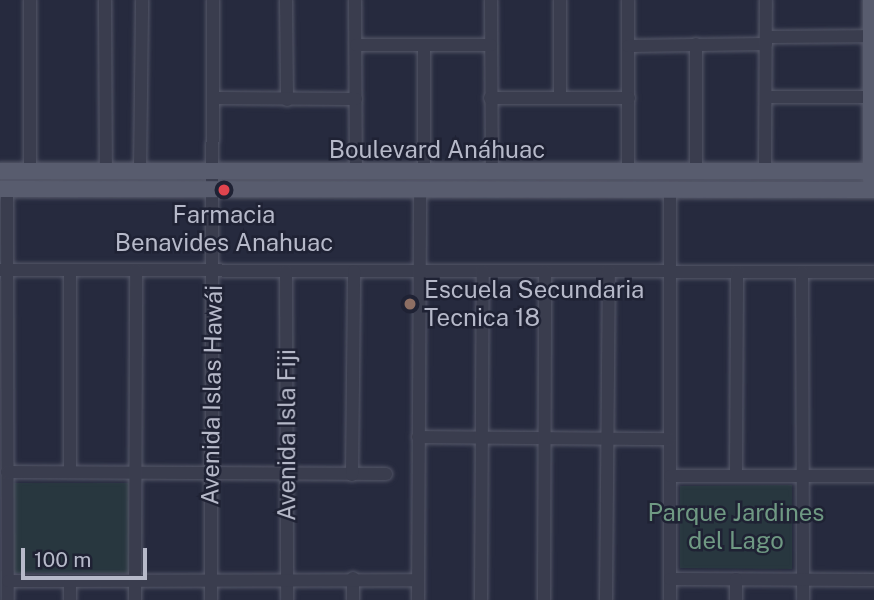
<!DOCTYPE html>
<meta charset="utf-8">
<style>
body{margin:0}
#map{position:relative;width:874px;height:600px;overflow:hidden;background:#262a3e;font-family:"Public Sans",sans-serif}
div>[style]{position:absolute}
.green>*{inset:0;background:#28373f}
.roads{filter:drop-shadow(0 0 2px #555869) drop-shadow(0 0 2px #555869)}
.minor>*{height:12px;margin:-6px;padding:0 6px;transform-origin:6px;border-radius:6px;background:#3a3d4e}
.major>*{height:16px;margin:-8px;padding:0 8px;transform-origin:8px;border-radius:8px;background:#585c6e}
.dots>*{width:19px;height:19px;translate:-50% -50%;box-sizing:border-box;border:4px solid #1f2234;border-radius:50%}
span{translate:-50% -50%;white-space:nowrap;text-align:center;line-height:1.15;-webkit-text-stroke:5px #1f2234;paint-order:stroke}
.street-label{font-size:24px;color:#b6b9c9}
.poi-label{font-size:24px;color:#b6b9c9}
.left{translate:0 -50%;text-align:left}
.park-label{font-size:24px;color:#6f9983}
.scale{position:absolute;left:21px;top:548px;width:126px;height:32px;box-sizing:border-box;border:4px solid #b6b9c9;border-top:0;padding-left:9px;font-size:21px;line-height:24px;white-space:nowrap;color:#b6b9c9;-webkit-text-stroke:5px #1f2234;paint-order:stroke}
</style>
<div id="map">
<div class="green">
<div style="clip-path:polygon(13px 483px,129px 483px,130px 573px,13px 573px)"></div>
<div style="clip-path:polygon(792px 485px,792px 569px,680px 568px,680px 486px)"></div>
</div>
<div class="roads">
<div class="minor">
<div style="left:30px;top:0;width:171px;rotate:90deg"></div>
<div style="left:105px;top:0;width:172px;rotate:89.7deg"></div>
<div style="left:286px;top:0;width:100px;rotate:89.4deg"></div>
<div style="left:355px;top:0;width:173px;rotate:89.7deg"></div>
<div style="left:491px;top:0;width:172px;rotate:89.7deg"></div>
<div style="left:560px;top:0;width:98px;rotate:90deg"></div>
<div style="left:628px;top:0;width:172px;rotate:90deg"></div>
<div style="left:766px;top:37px;width:105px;rotate:-0.5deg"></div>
<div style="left:356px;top:45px;width:135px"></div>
<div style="left:628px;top:46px;width:138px;rotate:-0.8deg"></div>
<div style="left:766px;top:97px;width:105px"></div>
<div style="left:213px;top:98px;width:143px;rotate:0.4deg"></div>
<div style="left:490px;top:98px;width:139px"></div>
<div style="left:696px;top:171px;width:127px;rotate:-90deg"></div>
<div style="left:765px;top:171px;width:171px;rotate:-89.7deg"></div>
<div style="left:140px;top:172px;width:172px;rotate:-89.3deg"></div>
<div style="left:424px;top:173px;width:127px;rotate:-90deg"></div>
<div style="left:670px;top:188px;width:412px;rotate:90deg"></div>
<div style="left:7px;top:189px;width:411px;rotate:89.9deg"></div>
<div style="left:0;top:270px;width:874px;rotate:0.13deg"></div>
<div style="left:286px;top:271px;width:329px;rotate:89.8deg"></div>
<div style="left:802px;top:272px;width:328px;rotate:89.8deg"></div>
<div style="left:418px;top:437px;width:252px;rotate:0.5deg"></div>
<div style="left:7px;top:472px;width:379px;rotate:0.3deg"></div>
<div style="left:70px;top:472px;width:201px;rotate:-90deg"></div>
<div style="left:352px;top:475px;width:204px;rotate:-89.4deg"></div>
<div style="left:736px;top:475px;width:203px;rotate:-89.7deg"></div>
<div style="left:670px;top:476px;width:204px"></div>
<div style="left:353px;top:578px;width:22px;rotate:90deg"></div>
<div style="left:670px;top:579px;width:204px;rotate:0.3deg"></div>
<div style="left:736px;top:579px;width:21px;rotate:90deg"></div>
<div style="left:8px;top:581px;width:410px;rotate:-0.1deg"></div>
<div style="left:70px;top:581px;width:19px;rotate:90deg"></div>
<div style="left:135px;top:600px;width:330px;rotate:-89.8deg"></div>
<div style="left:211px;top:600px;width:600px;rotate:-89.81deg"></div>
<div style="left:418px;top:600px;width:411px;rotate:-89.7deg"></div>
<div style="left:481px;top:600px;width:329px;rotate:-89.7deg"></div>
<div style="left:544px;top:600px;width:329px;rotate:-89.8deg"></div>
<div style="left:606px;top:600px;width:329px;rotate:-89.5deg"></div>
</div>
<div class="major">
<div style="left:871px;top:0;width:180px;rotate:90deg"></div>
<div style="left:0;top:171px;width:874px"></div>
<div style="left:0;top:189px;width:874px;rotate:0.07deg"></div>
</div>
</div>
<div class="dots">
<div style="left:224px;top:190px;background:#e0444e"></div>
<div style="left:410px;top:304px;background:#8d6e63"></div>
</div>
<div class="street-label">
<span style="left:437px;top:150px">Boulevard Anáhuac</span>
<span style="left:212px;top:395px;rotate:-89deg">Avenida Islas Hawái</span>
<span style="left:287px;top:435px;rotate:-90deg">Avenida Isla Fiji</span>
</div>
<div class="poi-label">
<span style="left:224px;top:229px">Farmacia<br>Benavides Anahuac</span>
<span class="left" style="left:424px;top:304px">Escuela Secundaria<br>Tecnica 18</span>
</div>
<div class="park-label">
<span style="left:736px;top:527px">Parque Jardines<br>del Lago</span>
</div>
<div class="scale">100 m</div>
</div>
